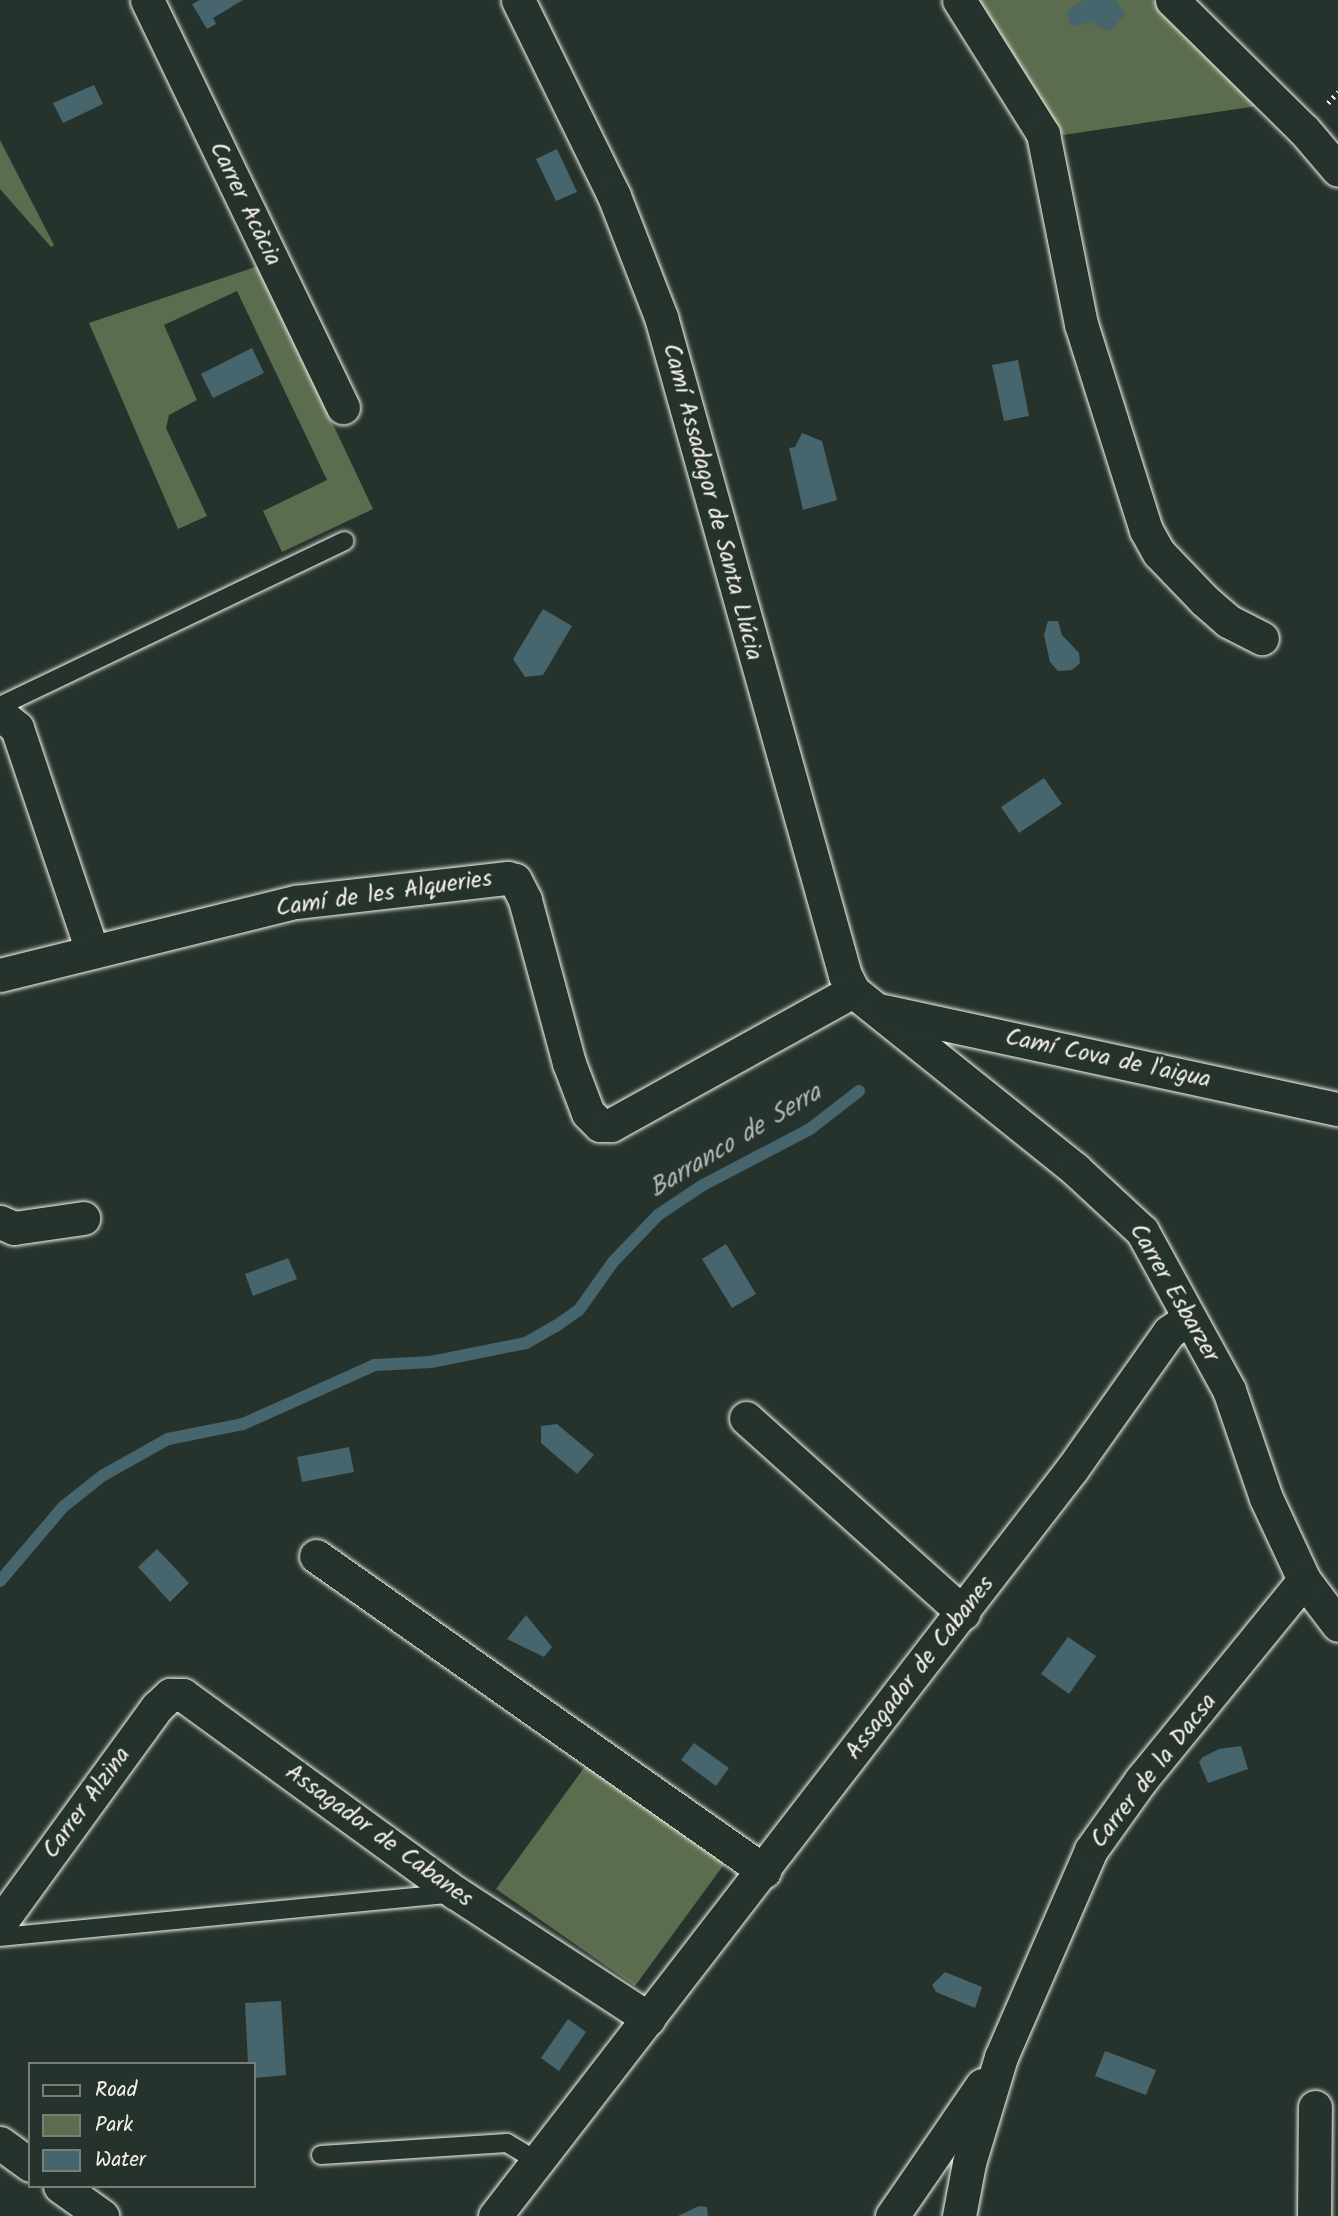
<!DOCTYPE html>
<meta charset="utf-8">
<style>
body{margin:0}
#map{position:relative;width:1338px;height:2216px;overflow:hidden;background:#26332d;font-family:Kalam,sans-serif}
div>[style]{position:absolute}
.green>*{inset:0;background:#5c6c4e}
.water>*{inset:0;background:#47656d}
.stream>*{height:12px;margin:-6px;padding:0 6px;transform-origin:6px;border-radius:6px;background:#47656d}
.path>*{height:4.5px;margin-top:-2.25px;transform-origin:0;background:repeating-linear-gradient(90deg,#f4f1e8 0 2px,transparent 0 7px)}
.roads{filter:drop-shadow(0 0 2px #f4f1e8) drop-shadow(0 0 2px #f4f1e8)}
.service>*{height:18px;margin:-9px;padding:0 9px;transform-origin:9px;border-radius:9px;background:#26332d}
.minor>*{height:33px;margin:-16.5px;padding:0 16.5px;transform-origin:16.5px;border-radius:16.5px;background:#26332d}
span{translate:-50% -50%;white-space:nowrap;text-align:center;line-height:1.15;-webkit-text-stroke:5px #26332d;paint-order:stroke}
.street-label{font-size:24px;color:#f4f1e8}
.water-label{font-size:26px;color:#afb9b7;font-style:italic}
.legend{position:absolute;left:28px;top:2062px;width:228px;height:126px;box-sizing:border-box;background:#26332d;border:2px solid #787f78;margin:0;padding:9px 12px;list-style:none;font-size:21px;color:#f4f1e8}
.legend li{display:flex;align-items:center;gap:14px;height:35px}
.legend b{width:35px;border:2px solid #787f78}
</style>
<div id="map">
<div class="green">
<div style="clip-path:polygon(975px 0,1153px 0,1257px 106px,1063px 135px)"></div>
<div style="clip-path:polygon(0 140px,54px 245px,51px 247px,0 189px)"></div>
<div style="clip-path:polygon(258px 266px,373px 509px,282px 552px,263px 511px,327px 480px,237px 291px,164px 325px,197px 400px,169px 415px,166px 428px,207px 516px,178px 529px,89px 323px)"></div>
<div style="clip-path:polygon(586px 1765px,728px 1859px,635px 1986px,496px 1889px)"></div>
</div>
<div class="water">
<div style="clip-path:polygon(200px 0,243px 0,213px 18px,216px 24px,207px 29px,192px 4px)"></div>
<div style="clip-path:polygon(1083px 0,1116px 0,1125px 15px,1110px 31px,1089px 22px,1072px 27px,1066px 12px)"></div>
<div style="clip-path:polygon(94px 85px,103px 104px,63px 123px,53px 103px)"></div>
<div style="clip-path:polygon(557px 149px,577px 192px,556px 201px,536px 159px)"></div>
<div style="clip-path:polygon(252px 348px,264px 373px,213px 398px,201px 374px)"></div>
<div style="clip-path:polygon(1018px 360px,1029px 416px,1004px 421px,992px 365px)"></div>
<div style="clip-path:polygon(802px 433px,822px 441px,837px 500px,803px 510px,789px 448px,795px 447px)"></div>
<div style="clip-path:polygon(543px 609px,572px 626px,543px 675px,525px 677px,513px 659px)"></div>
<div style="clip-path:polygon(1048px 621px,1058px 621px,1062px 635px,1079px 653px,1080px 663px,1072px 670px,1058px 671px,1050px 662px,1044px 635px)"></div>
<div style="clip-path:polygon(1044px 778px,1062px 804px,1019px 833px,1001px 807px)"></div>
<div style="clip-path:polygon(726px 1244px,756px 1294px,732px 1308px,702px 1259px)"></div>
<div style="clip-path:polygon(288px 1258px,297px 1279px,253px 1296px,245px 1274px)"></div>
<div style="clip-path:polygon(557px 1424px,594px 1455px,577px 1474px,541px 1443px,541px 1426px)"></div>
<div style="clip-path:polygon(349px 1447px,354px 1472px,302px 1482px,297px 1457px)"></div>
<div style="clip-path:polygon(157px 1549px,189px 1583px,170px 1602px,138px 1567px)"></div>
<div style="clip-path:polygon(526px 1615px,552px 1647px,544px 1657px,507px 1639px)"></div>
<div style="clip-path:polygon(1068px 1637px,1096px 1656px,1069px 1694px,1041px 1674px)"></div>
<div style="clip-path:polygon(694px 1743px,729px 1768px,716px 1786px,681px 1760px)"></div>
<div style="clip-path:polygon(1241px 1746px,1248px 1769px,1208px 1783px,1199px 1762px,1203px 1757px,1219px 1749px)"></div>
<div style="clip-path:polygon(945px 1972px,982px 1987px,975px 2008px,936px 1992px,932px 1985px)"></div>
<div style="clip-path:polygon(281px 2001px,286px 2075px,254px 2078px,254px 2064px,248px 2064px,245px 2003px)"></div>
<div style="clip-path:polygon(568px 2019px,586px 2032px,559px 2071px,541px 2058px)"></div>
<div style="clip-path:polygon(1105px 2051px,1156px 2070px,1146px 2095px,1095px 2076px)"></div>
<div style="clip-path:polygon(699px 2206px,707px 2207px,708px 2216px,678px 2216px)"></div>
</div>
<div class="stream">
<div style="left:0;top:1581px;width:97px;rotate:-49.6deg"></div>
<div style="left:63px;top:1507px;width:50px;rotate:-38.5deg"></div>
<div style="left:102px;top:1476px;width:76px;rotate:-29.3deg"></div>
<div style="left:168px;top:1439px;width:76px;rotate:-11.3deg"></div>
<div style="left:243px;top:1424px;width:145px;rotate:-24.1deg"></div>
<div style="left:375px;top:1365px;width:56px;rotate:-3.1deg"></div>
<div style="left:431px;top:1362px;width:97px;rotate:-11.3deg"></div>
<div style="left:526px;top:1343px;width:34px;rotate:-30deg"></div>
<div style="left:556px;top:1326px;width:28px;rotate:-35deg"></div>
<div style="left:579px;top:1310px;width:59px;rotate:-54.7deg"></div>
<div style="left:613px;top:1262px;width:65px;rotate:-46.2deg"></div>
<div style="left:658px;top:1215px;width:54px;rotate:-33.7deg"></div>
<div style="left:703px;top:1185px;width:121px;rotate:-27.6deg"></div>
<div style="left:810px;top:1129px;width:62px;rotate:-37.8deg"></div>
</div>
<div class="path">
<div style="left:1328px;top:103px;width:15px;rotate:-48deg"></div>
</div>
<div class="roads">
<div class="service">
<div style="left:0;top:706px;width:382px;rotate:-25.6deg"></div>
<div style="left:0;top:1937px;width:455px;rotate:-5.5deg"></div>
<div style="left:321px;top:2155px;width:186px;rotate:-3.7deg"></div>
<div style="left:507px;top:2143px;width:35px;rotate:31deg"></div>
</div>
<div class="minor">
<div style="left:147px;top:0;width:452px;rotate:64.3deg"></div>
<div style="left:518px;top:0;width:218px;rotate:63.9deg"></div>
<div style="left:614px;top:196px;width:130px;rotate:68.8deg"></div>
<div style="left:661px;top:317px;width:683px;rotate:74.38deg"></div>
<div style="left:845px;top:975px;width:18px;rotate:63deg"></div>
<div style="left:853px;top:991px;width:285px;rotate:38.7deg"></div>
<div style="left:1075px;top:1169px;width:91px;rotate:42.8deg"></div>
<div style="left:1142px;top:1231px;width:181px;rotate:61.3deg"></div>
<div style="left:1229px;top:1390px;width:114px;rotate:71.1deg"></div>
<div style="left:1266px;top:1498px;width:90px;rotate:65.1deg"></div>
<div style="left:1304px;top:1580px;width:56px;rotate:52.9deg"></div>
<div style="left:959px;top:0;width:158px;rotate:57.9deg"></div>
<div style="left:1043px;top:134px;width:194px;rotate:78.7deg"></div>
<div style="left:1081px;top:324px;width:216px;rotate:72.5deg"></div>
<div style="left:1146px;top:530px;width:26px;rotate:61deg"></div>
<div style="left:1159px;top:553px;width:65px;rotate:46.2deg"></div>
<div style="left:1204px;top:600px;width:32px;rotate:41deg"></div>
<div style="left:1228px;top:621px;width:38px;rotate:27deg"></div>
<div style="left:1172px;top:0;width:185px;rotate:44.6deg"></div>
<div style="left:1304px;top:130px;width:52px;rotate:49.6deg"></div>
<div style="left:0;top:714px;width:22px;rotate:39deg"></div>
<div style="left:17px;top:728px;width:235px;rotate:71.4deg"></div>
<div style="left:0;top:975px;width:305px;rotate:-13.9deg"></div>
<div style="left:296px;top:902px;width:213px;rotate:-6.5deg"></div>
<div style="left:508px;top:878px;width:7px;rotate:16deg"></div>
<div style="left:515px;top:880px;width:22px;rotate:63deg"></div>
<div style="left:525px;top:900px;width:169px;rotate:74.9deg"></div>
<div style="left:569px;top:1063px;width:53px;rotate:69.2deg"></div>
<div style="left:588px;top:1113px;width:17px;rotate:45deg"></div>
<div style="left:600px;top:1125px;width:11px"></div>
<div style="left:611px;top:1125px;width:277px;rotate:-29deg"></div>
<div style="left:884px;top:1011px;width:464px;rotate:12.2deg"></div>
<div style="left:0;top:1222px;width:15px;rotate:23deg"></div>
<div style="left:14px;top:1228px;width:70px;rotate:-8.2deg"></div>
<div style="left:746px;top:1418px;width:292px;rotate:41.9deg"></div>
<div style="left:316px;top:1556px;width:548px;rotate:35.11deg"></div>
<div style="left:0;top:1923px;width:267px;rotate:-54deg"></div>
<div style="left:157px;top:1707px;width:18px;rotate:-43deg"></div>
<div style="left:170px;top:1695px;width:13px"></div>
<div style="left:183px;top:1695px;width:337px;rotate:36deg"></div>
<div style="left:456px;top:1893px;width:230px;rotate:33.1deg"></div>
<div style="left:0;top:2143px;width:37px;rotate:36deg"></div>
<div style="left:60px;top:2186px;width:52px;rotate:35.5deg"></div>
<div style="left:495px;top:2216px;width:944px;rotate:-52.32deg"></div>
<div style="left:1072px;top:1469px;width:168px;rotate:-54.7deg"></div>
<div style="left:1169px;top:1332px;width:24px;rotate:-35deg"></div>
<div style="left:892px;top:2216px;width:159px;rotate:-55.5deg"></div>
<div style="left:959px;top:2216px;width:54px;rotate:-79.3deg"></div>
<div style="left:969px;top:2163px;width:111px;rotate:-73.2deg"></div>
<div style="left:1001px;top:2057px;width:226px;rotate:-66.5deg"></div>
<div style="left:1091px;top:1850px;width:86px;rotate:-54.5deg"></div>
<div style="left:1141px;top:1780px;width:258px;rotate:-50.8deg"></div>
<div style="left:1314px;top:2216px;width:109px;rotate:-89.5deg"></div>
</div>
</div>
<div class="street-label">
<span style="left:245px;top:204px;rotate:64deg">Carrer Acàcia</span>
<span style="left:712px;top:502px;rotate:75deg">Camí Assadagor de Santa Llúcia</span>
<span style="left:384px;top:894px;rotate:-8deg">Camí de les Alqueries</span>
<span style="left:1108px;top:1059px;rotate:12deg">Camí Cova de l'aigua</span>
<span style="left:1174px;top:1293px;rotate:60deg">Carrer Esbarzer</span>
<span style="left:920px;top:1668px;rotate:-52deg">Assagador de Cabanes</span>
<span style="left:1154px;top:1771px;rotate:-52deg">Carrer de la Dacsa</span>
<span style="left:87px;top:1803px;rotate:-54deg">Carrer Alzina</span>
<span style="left:379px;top:1836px;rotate:36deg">Assagador de Cabanes</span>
</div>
<div class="water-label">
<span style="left:736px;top:1142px;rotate:-31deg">Barranco de Serra</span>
</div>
<ul class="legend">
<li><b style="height:9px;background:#26332d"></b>Road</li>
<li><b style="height:19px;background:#5c6c4e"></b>Park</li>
<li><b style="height:19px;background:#47656d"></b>Water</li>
</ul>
</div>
